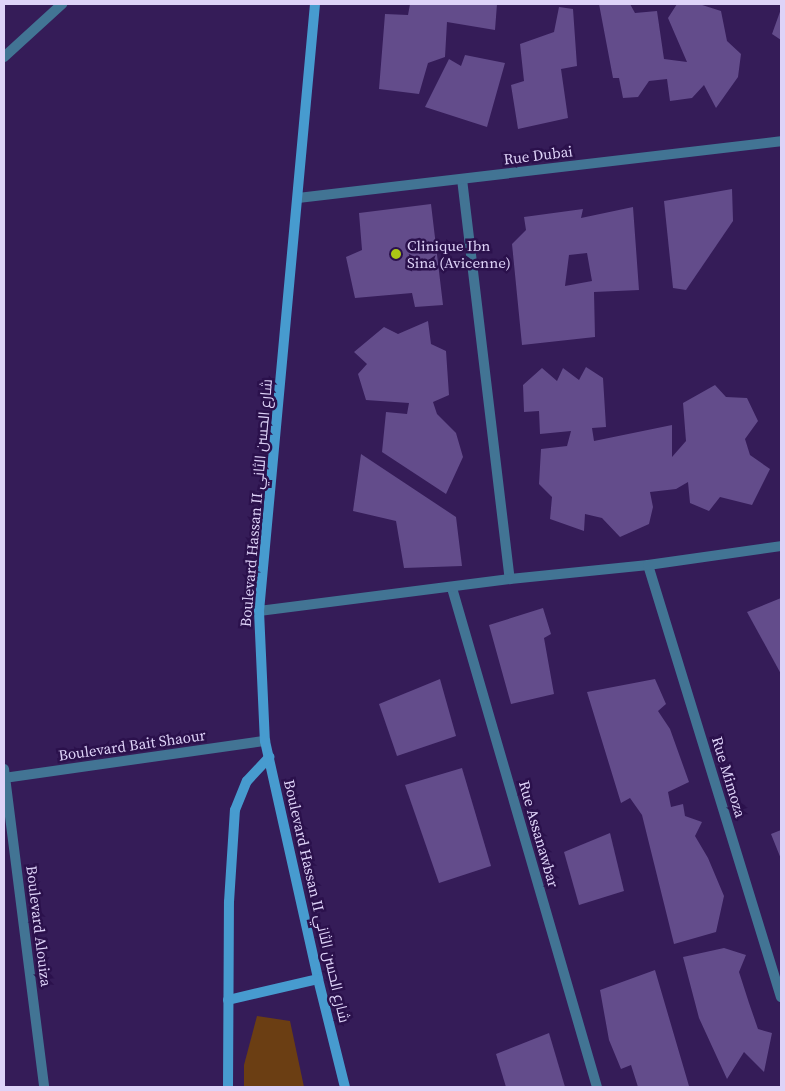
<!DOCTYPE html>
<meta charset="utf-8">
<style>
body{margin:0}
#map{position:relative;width:785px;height:1091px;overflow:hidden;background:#351c58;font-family:"Source Serif 4",Cairo,serif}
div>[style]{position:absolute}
.green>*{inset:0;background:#6b3e13}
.building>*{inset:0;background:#634c8b}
.street>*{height:10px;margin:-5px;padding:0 5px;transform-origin:5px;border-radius:5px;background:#427494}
.secondary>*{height:10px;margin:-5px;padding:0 5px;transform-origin:5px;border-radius:5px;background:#479bcf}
.dots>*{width:14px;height:14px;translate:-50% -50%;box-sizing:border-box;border:2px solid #2b114c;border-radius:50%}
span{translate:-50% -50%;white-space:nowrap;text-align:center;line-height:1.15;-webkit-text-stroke:5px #2b114c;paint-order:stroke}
.street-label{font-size:15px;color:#ded3f8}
.poi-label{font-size:15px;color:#ded3f8}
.left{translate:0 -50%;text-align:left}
.frame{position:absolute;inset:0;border:5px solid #ded3f8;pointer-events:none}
</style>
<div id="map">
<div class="green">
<div style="clip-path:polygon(257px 1016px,290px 1021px,304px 1087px,244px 1087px,244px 1065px)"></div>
</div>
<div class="building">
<div style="clip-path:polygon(410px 4px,497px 4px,495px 30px,447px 22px,445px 57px,428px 63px,419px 94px,379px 89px,385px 14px,408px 15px)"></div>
<div style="clip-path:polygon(599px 4px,630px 4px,635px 13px,657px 11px,664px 59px,687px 62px,668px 18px,677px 4px,699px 4px,721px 11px,727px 41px,741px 54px,738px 77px,716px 108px,704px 85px,692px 98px,670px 101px,667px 79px,649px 81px,638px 97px,623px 98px,619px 78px,613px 78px)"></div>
<div style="clip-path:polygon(559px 7px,573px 9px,577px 66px,561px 69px,568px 118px,518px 129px,511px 85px,524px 81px,520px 44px,554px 32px)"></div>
<div style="clip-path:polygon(781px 9px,781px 40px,772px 34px)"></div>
<div style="clip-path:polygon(465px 55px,505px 63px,487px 127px,425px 107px,449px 59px,461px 66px)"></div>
<div style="clip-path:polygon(732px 189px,733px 221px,686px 290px,673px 288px,664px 201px)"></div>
<div style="clip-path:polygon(431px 204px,443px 305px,415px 307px,412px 293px,355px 298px,346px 257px,362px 250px,359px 213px)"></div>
<div style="clip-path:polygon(evenodd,633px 207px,639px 290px,594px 292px,595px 337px,522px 345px,512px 244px,526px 230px,524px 217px,583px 209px,581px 218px,633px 207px,587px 253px,592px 281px,565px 286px,569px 255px,587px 253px)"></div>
<div style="clip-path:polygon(428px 321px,431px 344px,446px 351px,449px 395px,433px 402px,437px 414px,456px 433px,463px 457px,446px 494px,382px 452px,386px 412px,407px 414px,409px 403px,366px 400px,358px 374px,367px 364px,354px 352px,384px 327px,398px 334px)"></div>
<div style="clip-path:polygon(586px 367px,603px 378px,606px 427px,592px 428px,594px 441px,672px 425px,672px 457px,686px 441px,683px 403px,715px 385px,726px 397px,747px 398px,758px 421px,745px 439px,750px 455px,770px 469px,752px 505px,720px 497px,709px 511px,690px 503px,688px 482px,676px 489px,650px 492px,653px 507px,649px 524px,620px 537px,602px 518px,585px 514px,584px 531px,550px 519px,552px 497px,539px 484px,541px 449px,567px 446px,571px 431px,540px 434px,539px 411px,524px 412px,523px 385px,542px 368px,557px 381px,563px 368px,579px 380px)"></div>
<div style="clip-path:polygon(361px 454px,456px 517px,462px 566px,404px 568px,396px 521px,353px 511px)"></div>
<div style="clip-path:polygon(781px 598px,781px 674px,747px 612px)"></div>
<div style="clip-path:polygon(543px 608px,551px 634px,544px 638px,554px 694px,511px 704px,489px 625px)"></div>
<div style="clip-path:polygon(440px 679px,456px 736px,397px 756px,379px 704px)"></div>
<div style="clip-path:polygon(655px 679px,666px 704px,658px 711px,670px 729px,689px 782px,668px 792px,671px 807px,683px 804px,685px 816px,702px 822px,695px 836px,708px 858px,724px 896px,716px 932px,674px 944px,642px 815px,630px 798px,621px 803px,587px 692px)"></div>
<div style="clip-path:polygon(462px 768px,491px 866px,439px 883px,405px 785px)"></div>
<div style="clip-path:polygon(781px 830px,781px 859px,771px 834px)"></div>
<div style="clip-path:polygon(610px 833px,624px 891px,579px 905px,564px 852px)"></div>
<div style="clip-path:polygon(724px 948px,746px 955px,739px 972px,749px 1003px,758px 1029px,772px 1033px,764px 1072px,744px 1052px,727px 1079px,699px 1018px,683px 957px)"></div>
<div style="clip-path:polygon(655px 970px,689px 1086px,683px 1087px,638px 1087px,631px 1065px,621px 1069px,609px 1040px,600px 990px)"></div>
<div style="clip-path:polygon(549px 1033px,565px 1087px,506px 1087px,496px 1054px)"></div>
</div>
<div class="street">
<div style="left:4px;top:57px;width:79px;rotate:-42.4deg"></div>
<div style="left:462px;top:179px;width:403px;rotate:83.2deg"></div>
<div style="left:298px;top:198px;width:486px;rotate:-6.7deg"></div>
<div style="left:648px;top:565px;width:452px;rotate:72.9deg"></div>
<div style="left:452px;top:588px;width:520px;rotate:73.8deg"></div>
<div style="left:259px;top:611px;width:253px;rotate:-7.3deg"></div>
<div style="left:510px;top:579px;width:139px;rotate:-5.8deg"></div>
<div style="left:648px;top:565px;width:134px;rotate:-8.1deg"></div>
<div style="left:4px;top:769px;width:321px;rotate:82.8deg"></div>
<div style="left:4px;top:778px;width:264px;rotate:-8.1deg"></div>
</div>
<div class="secondary">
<div style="left:315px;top:4px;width:610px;rotate:95.27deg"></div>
<div style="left:259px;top:611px;width:130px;rotate:87.4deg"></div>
<div style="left:265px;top:741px;width:244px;rotate:77.4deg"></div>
<div style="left:318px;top:979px;width:111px;rotate:76deg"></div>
<div style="left:228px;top:1000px;width:92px;rotate:-13.1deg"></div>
<div style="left:228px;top:1087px;width:185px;rotate:-89.7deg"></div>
<div style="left:229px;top:902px;width:92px;rotate:-86.3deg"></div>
<div style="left:235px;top:810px;width:31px;rotate:-68deg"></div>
<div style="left:247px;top:781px;width:33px;rotate:-47deg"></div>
</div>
<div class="dots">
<div style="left:396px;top:254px;background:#abc615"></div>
</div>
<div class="street-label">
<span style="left:538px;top:155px;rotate:-7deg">Rue Dubai</span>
<span style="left:256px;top:503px;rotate:-85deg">Boulevard Hassan II شارع الحسن الثاني</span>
<span style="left:132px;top:745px;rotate:-8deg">Boulevard Bait Shaour</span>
<span style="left:729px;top:777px;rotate:73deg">Rue Mimoza</span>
<span style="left:539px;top:834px;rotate:74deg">Rue Assanawbar</span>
<span style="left:317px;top:901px;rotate:77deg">Boulevard Hassan II شارع الحسن الثاني</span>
<span style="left:39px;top:926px;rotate:83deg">Boulevard Alouiza</span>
</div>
<div class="poi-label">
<span class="left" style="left:407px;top:254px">Clinique Ibn<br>Sina (Avicenne)</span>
</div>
<div class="frame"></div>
</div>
